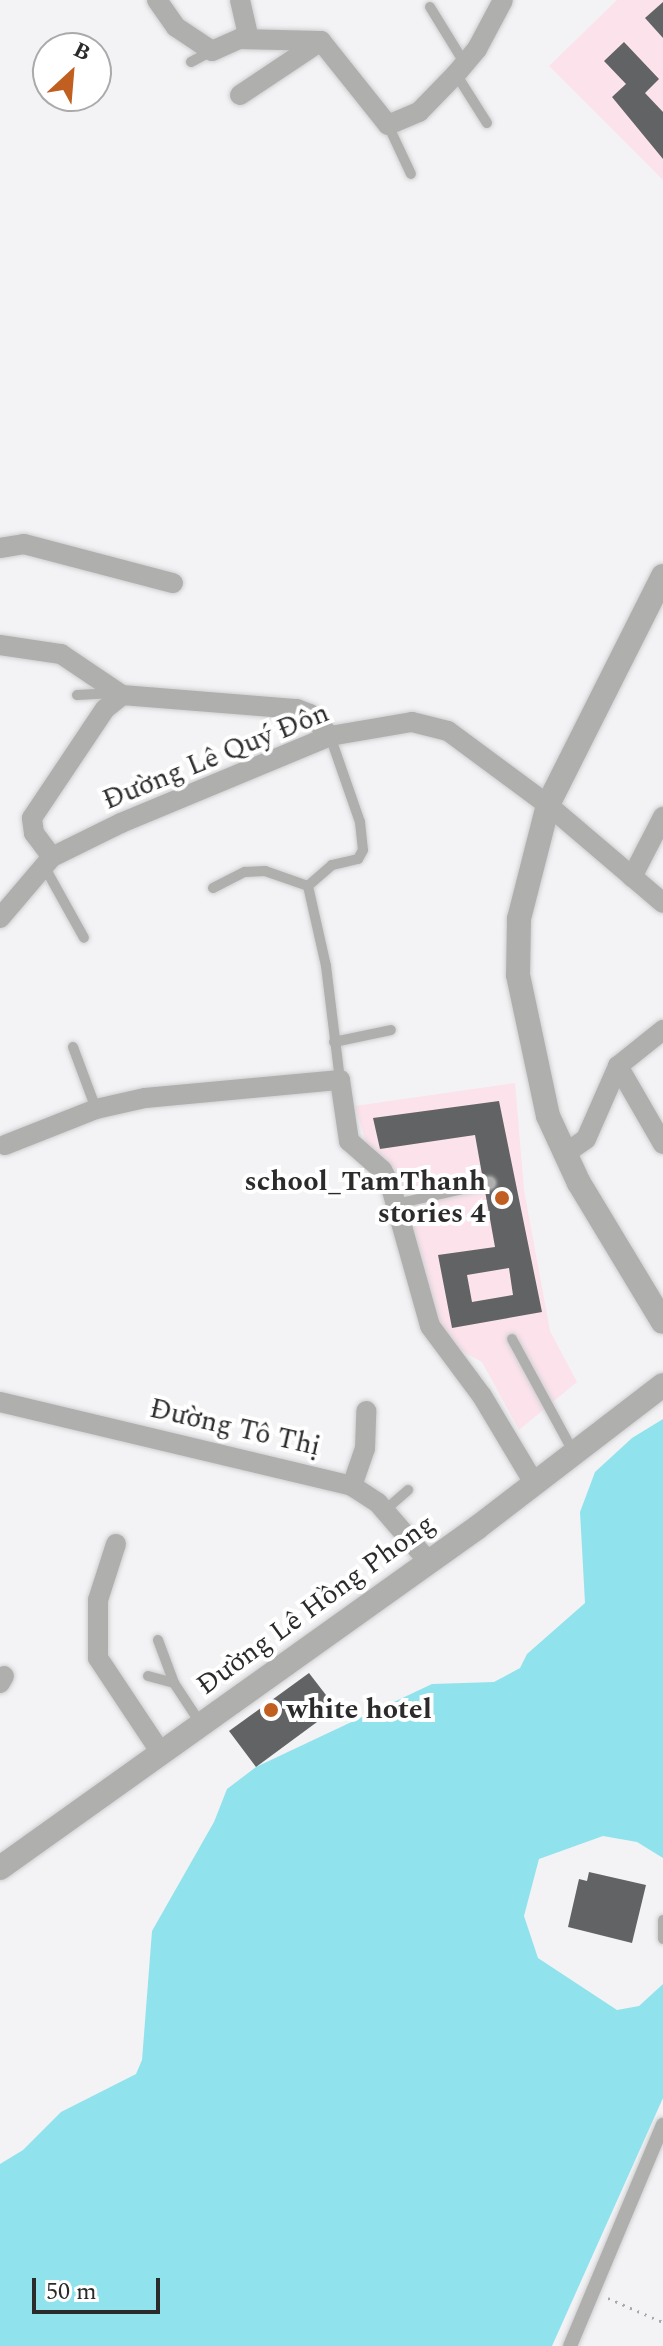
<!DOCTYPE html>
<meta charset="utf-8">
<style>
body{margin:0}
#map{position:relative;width:663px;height:2346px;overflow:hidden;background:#f3f3f5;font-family:Spectral,serif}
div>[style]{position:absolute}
.education>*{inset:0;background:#fbe2eb}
.water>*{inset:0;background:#90e3ed}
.building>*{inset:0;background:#626364}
.path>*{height:3px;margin-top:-1.5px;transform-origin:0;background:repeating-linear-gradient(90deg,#a9a9aa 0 2px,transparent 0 8px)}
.roads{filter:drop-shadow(0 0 2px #cfcfd1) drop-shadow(0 0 2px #cfcfd1)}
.service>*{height:10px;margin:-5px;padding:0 5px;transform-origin:5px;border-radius:5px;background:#afafae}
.pedestrian>*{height:14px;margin:-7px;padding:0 7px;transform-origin:7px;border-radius:7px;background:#afafae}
.minor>*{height:20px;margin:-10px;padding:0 10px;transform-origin:10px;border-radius:10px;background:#afafae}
.tertiary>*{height:24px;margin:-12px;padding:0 12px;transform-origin:12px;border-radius:12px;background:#afafae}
.dots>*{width:22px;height:22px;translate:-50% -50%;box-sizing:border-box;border:4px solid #fff;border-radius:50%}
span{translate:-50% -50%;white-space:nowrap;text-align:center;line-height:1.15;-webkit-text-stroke:8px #fff;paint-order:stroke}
.street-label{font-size:28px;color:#2b2b2b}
.poi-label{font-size:28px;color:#2b2b2b;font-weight:700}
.right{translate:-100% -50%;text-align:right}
.left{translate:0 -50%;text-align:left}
.north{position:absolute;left:32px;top:32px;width:80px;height:80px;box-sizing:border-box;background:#fff;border:2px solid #aaa;border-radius:50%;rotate:26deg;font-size:22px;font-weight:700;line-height:32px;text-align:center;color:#2b2b2b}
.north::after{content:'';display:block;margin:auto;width:28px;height:36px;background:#c05f20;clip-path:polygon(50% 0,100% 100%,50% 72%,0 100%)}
.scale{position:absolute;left:32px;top:2278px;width:128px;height:36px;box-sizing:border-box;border:4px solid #2b2b2b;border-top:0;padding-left:10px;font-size:24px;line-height:28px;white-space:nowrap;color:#2b2b2b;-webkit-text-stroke:6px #fff;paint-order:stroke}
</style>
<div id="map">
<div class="education">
<div style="clip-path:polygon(617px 0,663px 0,663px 180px,549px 66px)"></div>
<div style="clip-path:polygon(515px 1083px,524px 1190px,550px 1331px,577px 1382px,519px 1430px,482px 1362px,456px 1348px,440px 1332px,391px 1164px,367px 1146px,355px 1106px)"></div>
</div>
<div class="water">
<div style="clip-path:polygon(663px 1419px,663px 1858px,637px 1842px,603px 1836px,539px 1859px,524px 1916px,538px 1958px,617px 2010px,639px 2006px,663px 1984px,663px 2098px,552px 2346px,0 2346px,0 2164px,23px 2150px,61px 2112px,136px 2074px,142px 2060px,152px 1931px,214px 1822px,227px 1789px,256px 1767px,432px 1684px,494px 1682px,520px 1668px,527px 1654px,585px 1603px,580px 1512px,595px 1472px,632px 1438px)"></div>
</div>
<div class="building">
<div style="clip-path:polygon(663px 2px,663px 38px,645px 18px)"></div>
<div style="clip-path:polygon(624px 42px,659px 79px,645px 93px,663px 112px,663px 159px,612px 97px,626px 84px,604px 61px)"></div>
<div style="clip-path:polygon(evenodd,499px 1101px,542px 1312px,452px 1328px,438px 1255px,495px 1247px,475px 1135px,380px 1149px,373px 1118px,499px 1101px,509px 1268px,513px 1295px,472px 1302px,467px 1275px,509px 1268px)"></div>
<div style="clip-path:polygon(309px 1673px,336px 1708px,256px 1767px,229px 1731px)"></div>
<div style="clip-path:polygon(589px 1872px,646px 1885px,632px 1943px,568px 1927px,579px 1879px,587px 1881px)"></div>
</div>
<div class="path">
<div style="left:608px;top:2298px;width:60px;rotate:23.6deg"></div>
</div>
<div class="roads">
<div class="service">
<div style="left:430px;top:7px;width:67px;rotate:58.4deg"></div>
<div style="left:191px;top:62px;width:24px;rotate:-28deg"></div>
<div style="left:456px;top:74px;width:58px;rotate:57.7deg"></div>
<div style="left:388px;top:125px;width:54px;rotate:64.9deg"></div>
<div style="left:77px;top:695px;width:38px;rotate:-3deg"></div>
<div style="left:330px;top:736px;width:91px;rotate:70.8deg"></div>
<div style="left:360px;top:822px;width:28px;rotate:84deg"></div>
<div style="left:363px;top:850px;width:10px;rotate:119deg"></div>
<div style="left:358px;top:859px;width:27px;rotate:167deg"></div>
<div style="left:332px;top:865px;width:32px;rotate:139deg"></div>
<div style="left:308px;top:886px;width:82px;rotate:77.3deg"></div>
<div style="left:326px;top:966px;width:115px;rotate:83deg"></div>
<div style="left:44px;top:866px;width:82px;rotate:60.9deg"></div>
<div style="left:213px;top:888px;width:36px;rotate:-27deg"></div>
<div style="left:245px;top:872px;width:20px;rotate:-3deg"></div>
<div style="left:265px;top:871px;width:46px;rotate:19.2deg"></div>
<div style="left:334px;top:1042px;width:58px;rotate:-11.9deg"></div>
<div style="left:73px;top:1047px;width:66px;rotate:69.6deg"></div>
<div style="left:396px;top:1204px;width:96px;rotate:-12.6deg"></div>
<div style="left:512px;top:1339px;width:130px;rotate:61.5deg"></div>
<div style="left:384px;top:1511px;width:32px;rotate:-41deg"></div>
<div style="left:158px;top:1640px;width:46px;rotate:69.6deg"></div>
<div style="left:148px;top:1676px;width:27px;rotate:15deg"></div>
<div style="left:174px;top:1683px;width:49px;rotate:56.6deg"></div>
<div style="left:663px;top:1920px;width:19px;rotate:90deg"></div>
</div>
<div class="pedestrian">
<div style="left:570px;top:2346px;width:240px;rotate:-67.2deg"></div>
</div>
<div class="minor">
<div style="left:157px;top:0;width:33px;rotate:55deg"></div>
<div style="left:176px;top:27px;width:43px;rotate:33.7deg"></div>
<div style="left:212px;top:51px;width:30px;rotate:-24deg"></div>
<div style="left:239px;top:39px;width:82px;rotate:1.4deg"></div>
<div style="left:321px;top:41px;width:107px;rotate:51.4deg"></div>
<div style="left:388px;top:125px;width:34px;rotate:-23deg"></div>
<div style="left:419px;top:112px;width:53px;rotate:-45.8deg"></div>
<div style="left:456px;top:74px;width:33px;rotate:-50deg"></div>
<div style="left:477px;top:49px;width:55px;rotate:-62deg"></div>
<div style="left:240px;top:0;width:40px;rotate:77deg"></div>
<div style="left:240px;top:95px;width:97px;rotate:-33.7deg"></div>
<div style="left:0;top:548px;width:24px;rotate:-9deg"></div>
<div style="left:24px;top:544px;width:154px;rotate:14.7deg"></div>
<div style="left:0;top:645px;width:62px;rotate:8.4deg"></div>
<div style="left:61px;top:654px;width:73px;rotate:33.9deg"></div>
<div style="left:122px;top:695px;width:176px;rotate:4.6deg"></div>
<div style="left:297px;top:709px;width:14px;rotate:21deg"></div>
<div style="left:310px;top:714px;width:30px;rotate:48deg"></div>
<div style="left:52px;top:857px;width:30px;rotate:-127deg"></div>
<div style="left:34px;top:833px;width:15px;rotate:-98deg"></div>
<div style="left:32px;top:818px;width:131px;rotate:-56.2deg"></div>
<div style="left:105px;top:709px;width:22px;rotate:-39deg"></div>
<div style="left:632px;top:877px;width:68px;rotate:-62.7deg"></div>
<div style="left:0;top:918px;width:80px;rotate:-49.6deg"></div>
<div style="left:52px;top:857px;width:77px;rotate:-26.2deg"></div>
<div style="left:121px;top:823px;width:226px;rotate:-22.6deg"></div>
<div style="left:330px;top:736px;width:83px;rotate:-9.7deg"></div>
<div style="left:412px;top:722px;width:37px;rotate:14deg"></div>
<div style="left:448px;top:731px;width:124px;rotate:36.5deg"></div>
<div style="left:548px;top:805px;width:151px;rotate:40.4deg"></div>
<div style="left:618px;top:1066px;width:90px;rotate:60deg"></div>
<div style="left:5px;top:1145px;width:98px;rotate:-21.6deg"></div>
<div style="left:96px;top:1109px;width:50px;rotate:-12.7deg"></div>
<div style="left:145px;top:1098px;width:196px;rotate:-5.3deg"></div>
<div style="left:340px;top:1080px;width:62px;rotate:81.6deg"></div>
<div style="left:349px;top:1141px;width:44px;rotate:41.3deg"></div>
<div style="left:382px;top:1170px;width:19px;rotate:62deg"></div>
<div style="left:391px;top:1187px;width:144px;rotate:74.3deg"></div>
<div style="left:430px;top:1326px;width:87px;rotate:53.4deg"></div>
<div style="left:482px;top:1396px;width:101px;rotate:59.1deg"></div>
<div style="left:566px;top:1153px;width:24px;rotate:-35deg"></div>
<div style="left:586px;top:1139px;width:80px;rotate:-66.3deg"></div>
<div style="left:618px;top:1066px;width:58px;rotate:-38.7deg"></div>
<div style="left:0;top:1402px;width:362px;rotate:13.4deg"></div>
<div style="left:352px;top:1486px;width:31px;rotate:33deg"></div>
<div style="left:378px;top:1503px;width:77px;rotate:49.2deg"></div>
<div style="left:352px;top:1486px;width:39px;rotate:-71deg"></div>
<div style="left:365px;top:1449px;width:38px;rotate:-88deg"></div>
<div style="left:116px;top:1544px;width:59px;rotate:107.8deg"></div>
<div style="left:98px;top:1600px;width:58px;rotate:90deg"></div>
<div style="left:98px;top:1658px;width:114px;rotate:56.4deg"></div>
<div style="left:0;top:1683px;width:8px;rotate:-60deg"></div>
</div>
<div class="tertiary">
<div style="left:663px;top:576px;width:256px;rotate:116.7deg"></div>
<div style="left:548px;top:805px;width:118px;rotate:104.3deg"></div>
<div style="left:519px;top:919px;width:56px;rotate:91deg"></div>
<div style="left:518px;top:975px;width:144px;rotate:78deg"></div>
<div style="left:548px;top:1116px;width:74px;rotate:65.2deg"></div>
<div style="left:579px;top:1183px;width:162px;rotate:58.9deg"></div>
<div style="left:0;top:1868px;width:587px;rotate:-35.5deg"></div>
<div style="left:478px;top:1527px;width:233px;rotate:-37.5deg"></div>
</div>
</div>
<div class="dots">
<div style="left:502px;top:1198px;background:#c05f20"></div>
<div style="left:271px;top:1710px;background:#c05f20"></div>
</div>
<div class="street-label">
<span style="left:216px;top:757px;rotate:-22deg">Đường Lê Quý Đôn</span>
<span style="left:235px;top:1428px;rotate:13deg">Đường Tô Thị</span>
<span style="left:316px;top:1605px;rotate:-36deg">Đường Lê Hồng Phong</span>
</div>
<div class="poi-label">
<span class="right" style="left:486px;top:1198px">school_TamThanh<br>stories 4</span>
<span class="left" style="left:287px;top:1710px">white hotel</span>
</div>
<div class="north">B</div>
<div class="scale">50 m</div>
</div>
